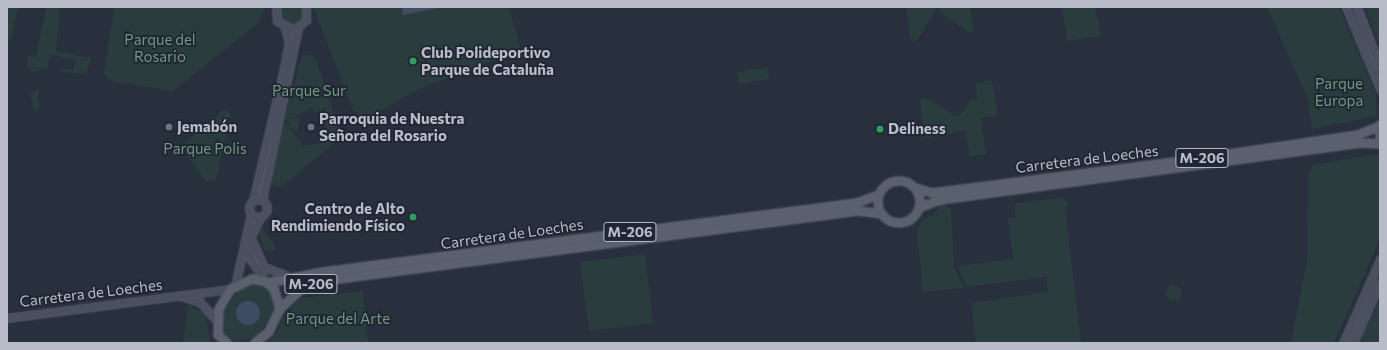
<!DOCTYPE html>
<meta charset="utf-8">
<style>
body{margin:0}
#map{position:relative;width:1387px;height:350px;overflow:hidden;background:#282f3d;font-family:Commissioner,sans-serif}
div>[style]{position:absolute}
.green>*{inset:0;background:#2b3c3f}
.round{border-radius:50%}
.water>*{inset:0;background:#404b64}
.roads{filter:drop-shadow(0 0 1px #595f6b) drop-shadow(0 0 1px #595f6b)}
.secondary>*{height:7px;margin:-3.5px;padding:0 3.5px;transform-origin:3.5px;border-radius:3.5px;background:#4a5060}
.secondary>.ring{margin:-3.5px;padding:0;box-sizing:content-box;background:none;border:7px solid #4a5060;border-radius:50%}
.primary>*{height:8px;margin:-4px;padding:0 4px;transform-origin:4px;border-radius:4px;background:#5a606d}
.primary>.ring{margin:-4px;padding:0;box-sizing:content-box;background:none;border:8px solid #5a606d;border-radius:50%}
.dots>*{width:11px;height:11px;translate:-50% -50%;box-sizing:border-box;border:2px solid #202633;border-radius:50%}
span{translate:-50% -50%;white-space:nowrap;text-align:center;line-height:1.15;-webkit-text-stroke:3.5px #202633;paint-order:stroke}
.shield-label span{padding:1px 3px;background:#202633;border:1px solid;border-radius:3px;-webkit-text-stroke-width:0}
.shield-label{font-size:14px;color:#b8bcc8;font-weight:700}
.park-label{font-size:15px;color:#71977e}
.poi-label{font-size:15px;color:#b8bcc8;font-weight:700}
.left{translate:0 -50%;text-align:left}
.right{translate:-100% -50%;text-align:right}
.street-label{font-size:15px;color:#b8bcc8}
.frame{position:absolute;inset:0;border:8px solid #b8bcc8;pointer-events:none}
</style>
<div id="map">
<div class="green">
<div style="clip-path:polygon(7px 7px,18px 7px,11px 41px,7px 40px)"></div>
<div style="clip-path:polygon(46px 7px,60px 7px,56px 51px,91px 58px,86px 74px,61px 72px,62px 68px,73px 70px,75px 60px,50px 55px,47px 69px,33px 72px,27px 68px,27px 56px,36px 57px)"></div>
<div style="clip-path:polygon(114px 7px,265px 7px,259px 22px,173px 91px,111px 81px,104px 74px)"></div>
<div style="clip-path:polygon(279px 7px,302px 7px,303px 17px,297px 23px,289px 24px,281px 20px)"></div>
<div style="clip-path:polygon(313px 7px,509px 7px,521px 50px,419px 89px,364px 120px,353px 110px)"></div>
<div style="clip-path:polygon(906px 7px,937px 7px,917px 41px,911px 41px)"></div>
<div style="clip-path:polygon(939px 7px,970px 7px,974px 31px,968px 32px,940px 12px)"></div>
<div style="clip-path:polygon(1062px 7px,1095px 7px,1101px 36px,1067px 41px)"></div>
<div style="clip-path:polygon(1267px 7px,1339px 7px,1376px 95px,1376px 116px,1312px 129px,1308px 100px)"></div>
<div style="clip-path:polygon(1365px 7px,1380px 7px,1380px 46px,1377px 40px)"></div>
<div style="clip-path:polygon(evenodd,302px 55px,311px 55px,316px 60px,341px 133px,337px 141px,282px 186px,274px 187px,271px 180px,284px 125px,290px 124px,285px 119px,302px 55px,311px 108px,328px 120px,324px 123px,328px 131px,320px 143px,303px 146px,289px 127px,297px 132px,300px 119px,291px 119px,311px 108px)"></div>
<div style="clip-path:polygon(768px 67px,769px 79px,740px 84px,737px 72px)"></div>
<div style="clip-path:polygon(992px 80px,998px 116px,981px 118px,986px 154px,970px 156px,965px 131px,924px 138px,920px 99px,926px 98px,958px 117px,971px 101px,977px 100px,976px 83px)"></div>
<div style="clip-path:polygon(40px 89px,38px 98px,41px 108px,34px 110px,30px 92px)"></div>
<div style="clip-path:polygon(224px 110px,231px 113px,216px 180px,206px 182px,183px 150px,185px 143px)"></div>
<div style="clip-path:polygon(1374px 154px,1380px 155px,1380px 236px,1375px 251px,1334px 343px,1291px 343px,1307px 260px,1308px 176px,1313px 165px)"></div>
<div style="clip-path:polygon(1064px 198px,1070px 206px,1065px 207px,1081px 343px,976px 343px,971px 303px,1048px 292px,1046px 277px,967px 287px,958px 266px,1013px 259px,1008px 218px,1015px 218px,1015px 203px)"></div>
<div style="clip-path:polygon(941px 203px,951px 209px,954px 266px,964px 288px,923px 292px,917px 232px,921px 222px,938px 210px,938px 204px)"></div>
<div style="clip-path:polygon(262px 228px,275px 246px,275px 251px,264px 250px,258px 232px)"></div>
<div style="clip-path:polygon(645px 254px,653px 323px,589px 331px,580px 262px)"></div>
<div style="clip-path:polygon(257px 284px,271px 291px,276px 304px,275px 312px,257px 336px,235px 342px,221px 330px,221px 316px,239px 290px)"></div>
<div class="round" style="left:1166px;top:285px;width:16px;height:16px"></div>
<div style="clip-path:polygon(363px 291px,368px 343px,266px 343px,276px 334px,288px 310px,302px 298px)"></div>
<div style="clip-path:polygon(1380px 300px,1380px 343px,1359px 343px,1374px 312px)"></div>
<div style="clip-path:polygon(188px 305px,206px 314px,210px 343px,183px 343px)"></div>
</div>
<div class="water">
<div style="clip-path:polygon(402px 7px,443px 7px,403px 15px)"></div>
<div class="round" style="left:236px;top:301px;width:24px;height:24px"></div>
</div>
<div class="roads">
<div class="secondary">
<div style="left:276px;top:7px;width:14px;rotate:86deg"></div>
<div style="left:277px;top:21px;width:19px;rotate:28deg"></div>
<div style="left:294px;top:30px;width:16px;rotate:-40deg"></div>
<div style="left:306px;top:20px;width:13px;rotate:-90deg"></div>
<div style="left:1346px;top:7px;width:89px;rotate:67.5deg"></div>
<div style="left:1357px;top:7px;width:64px;rotate:69deg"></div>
<div class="ring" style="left:249px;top:199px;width:11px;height:11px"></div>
<div style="left:262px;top:200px;width:177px;rotate:-78.2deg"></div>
<div style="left:253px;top:201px;width:142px;rotate:-76.9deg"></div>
<div style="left:285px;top:63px;width:20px;rotate:-79deg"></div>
<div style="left:289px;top:43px;width:16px;rotate:-105deg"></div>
<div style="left:260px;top:218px;width:20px;rotate:117deg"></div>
<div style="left:251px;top:236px;width:21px;rotate:95deg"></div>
<div style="left:249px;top:257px;width:30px;rotate:56deg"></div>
<div style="left:251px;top:238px;width:32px;rotate:66deg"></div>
<div style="left:264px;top:267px;width:30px;rotate:21deg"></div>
<div style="left:235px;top:286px;width:74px;rotate:-77.5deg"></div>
<div style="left:180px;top:296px;width:21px;rotate:17deg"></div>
<div style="left:200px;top:302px;width:24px;rotate:48deg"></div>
<div style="left:7px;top:318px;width:226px;rotate:-7.4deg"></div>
<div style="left:1343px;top:343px;width:92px;rotate:-66.2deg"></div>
<div style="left:1353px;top:343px;width:66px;rotate:-65.8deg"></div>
</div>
<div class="primary">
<div style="left:1380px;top:125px;width:12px;rotate:90deg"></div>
<div class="ring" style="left:878px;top:181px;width:34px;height:34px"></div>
<div style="left:916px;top:188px;width:17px;rotate:17deg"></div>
<div style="left:932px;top:193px;width:245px;rotate:-7.3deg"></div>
<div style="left:1175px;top:162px;width:185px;rotate:-8.4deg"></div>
<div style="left:1358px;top:135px;width:24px;rotate:-22deg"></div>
<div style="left:919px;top:208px;width:22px;rotate:-21deg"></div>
<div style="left:940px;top:200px;width:423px;rotate:-7.7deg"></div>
<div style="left:1359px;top:143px;width:21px;rotate:3deg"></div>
<div style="left:268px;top:283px;width:56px;rotate:-11.3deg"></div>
<div style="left:323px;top:272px;width:538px;rotate:-7.36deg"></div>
<div style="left:857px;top:203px;width:22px;rotate:-21deg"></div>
<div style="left:280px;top:309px;width:33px;rotate:-43deg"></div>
<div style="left:304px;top:287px;width:20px;rotate:-18deg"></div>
<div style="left:323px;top:281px;width:540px;rotate:-7.45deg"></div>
<div style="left:858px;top:211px;width:23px;rotate:7deg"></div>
<div style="left:227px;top:343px;width:12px;rotate:-138deg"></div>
<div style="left:218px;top:335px;width:26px;rotate:-88deg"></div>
<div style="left:219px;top:309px;width:23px;rotate:-59deg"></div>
<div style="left:231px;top:289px;width:23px;rotate:-25deg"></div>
<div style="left:252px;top:279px;width:14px;rotate:12deg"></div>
<div style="left:266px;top:282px;width:11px;rotate:41deg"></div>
<div style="left:274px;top:289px;width:21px;rotate:73deg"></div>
<div style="left:280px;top:309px;width:25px;rotate:116deg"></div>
<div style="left:269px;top:332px;width:18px;rotate:142deg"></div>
</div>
</div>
<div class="dots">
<div style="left:413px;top:61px;background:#2e9e5b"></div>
<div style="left:169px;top:127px;background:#6b7280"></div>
<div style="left:311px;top:127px;background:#6b7280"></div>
<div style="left:880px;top:129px;background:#2e9e5b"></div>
<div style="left:413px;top:217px;background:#2e9e5b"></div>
</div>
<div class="shield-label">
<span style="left:1202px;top:158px">M-206</span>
<span style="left:630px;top:232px">M-206</span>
<span style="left:311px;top:284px">M-206</span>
</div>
<div class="park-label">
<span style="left:160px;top:48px">Parque del<br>Rosario</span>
<span style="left:1339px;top:92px">Parque<br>Europa</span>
<span style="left:309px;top:91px">Parque Sur</span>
<span style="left:205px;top:149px">Parque Polis</span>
<span style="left:338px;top:319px">Parque del Arte</span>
</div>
<div class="poi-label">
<span class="left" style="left:421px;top:61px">Club Polideportivo<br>Parque de Cataluña</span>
<span class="left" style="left:319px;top:127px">Parroquia de Nuestra<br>Señora del Rosario</span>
<span class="left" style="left:177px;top:127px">Jemabón</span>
<span class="left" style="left:888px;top:129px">Deliness</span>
<span class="right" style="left:405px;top:217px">Centro de Alto<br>Rendimiendo Físico</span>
</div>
<div class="street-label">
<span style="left:1087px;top:159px;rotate:-7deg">Carretera de Loeches</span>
<span style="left:512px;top:234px;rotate:-8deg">Carretera de Loeches</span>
<span style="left:91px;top:293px;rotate:-7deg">Carretera de Loeches</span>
</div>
<div class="frame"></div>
</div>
